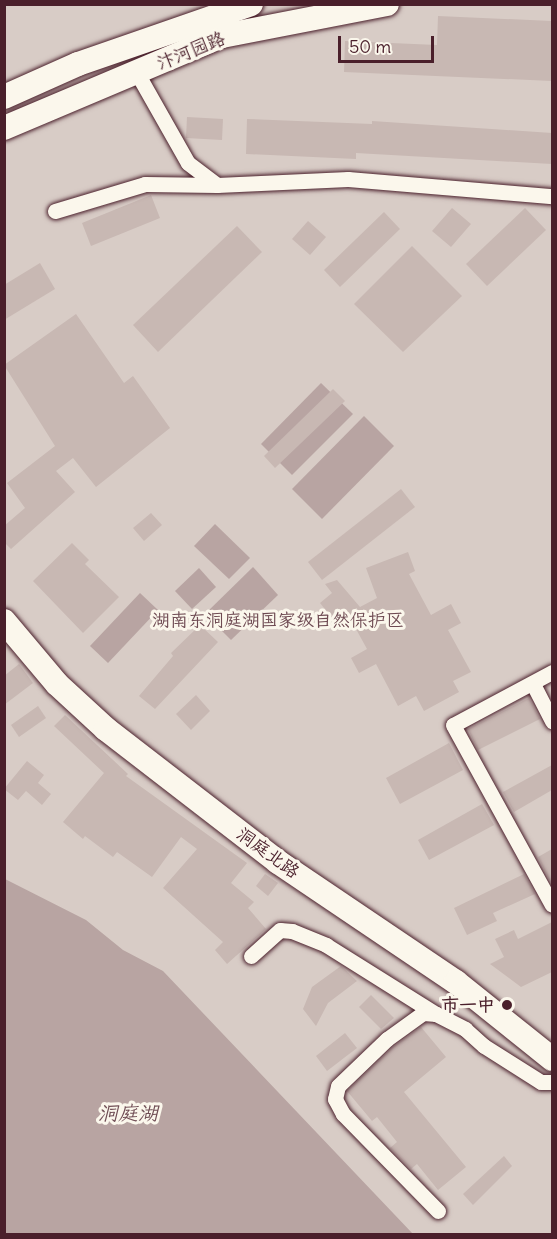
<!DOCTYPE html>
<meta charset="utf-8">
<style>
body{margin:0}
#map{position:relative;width:557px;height:1239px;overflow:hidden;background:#f0eae0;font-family:Delius,"LXGW WenKai TC",sans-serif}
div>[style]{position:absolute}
.green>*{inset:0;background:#d8ccc6}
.water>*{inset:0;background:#b8a4a2}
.building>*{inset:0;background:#c8b8b3}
.roads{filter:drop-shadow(0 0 2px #4a1f2b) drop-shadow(0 0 2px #4a1f2b)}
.minor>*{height:15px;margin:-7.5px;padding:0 7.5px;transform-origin:7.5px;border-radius:7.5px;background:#fbf7ec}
.primary>*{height:24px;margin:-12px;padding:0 12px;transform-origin:12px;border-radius:12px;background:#fbf7ec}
.dots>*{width:16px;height:16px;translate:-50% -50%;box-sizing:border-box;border:3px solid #fbf7ec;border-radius:50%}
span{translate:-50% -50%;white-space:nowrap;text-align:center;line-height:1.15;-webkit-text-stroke:6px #fbf7ec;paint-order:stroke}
.street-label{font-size:18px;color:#4a1f2b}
.park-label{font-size:18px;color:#6e4a52}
.poi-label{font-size:18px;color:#4a1f2b;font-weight:700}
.right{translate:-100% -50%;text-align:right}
.water-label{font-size:20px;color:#704e55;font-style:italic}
.frame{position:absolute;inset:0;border:6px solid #4a1f2b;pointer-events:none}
.scale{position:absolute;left:338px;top:36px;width:96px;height:27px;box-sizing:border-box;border:3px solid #4a1f2b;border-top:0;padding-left:8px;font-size:18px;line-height:21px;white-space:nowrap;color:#4a1f2b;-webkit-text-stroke:4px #fbf7ec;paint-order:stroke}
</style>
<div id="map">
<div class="green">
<div style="clip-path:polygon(5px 5px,552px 5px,552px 1234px,5px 1234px)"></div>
</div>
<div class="water">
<div style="clip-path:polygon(321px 383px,353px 414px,292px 475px,261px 444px)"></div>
<div style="clip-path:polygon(364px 416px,394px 446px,322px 519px,292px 489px)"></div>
<div style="clip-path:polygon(215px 524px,250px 558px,229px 579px,194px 546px)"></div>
<div style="clip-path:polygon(253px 567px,278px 595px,231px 640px,205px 614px)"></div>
<div style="clip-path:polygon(199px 568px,216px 587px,192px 609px,175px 591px)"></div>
<div style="clip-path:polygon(140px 593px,158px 610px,108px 663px,90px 646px)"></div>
<div style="clip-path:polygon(5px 879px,86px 920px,123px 950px,163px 971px,413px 1234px,5px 1234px)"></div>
</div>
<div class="building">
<div style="clip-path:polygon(438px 16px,552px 21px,552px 81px,344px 72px,345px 41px,437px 45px)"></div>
<div style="clip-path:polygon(187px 117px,223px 119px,222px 140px,186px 138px)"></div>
<div style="clip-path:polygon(247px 119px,372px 124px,372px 121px,552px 133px,552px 164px,356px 153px,356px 159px,246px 154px)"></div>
<div style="clip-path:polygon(151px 195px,160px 218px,91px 246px,82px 223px)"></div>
<div style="clip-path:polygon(452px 208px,471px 224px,451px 247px,432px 231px)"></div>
<div style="clip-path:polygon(525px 208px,546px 230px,487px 286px,466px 264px)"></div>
<div style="clip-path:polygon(384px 212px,400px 229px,340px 287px,324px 270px)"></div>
<div style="clip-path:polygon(308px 221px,326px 237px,310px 255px,292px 239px)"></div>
<div style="clip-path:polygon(237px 226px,262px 252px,158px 352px,133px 325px)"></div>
<div style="clip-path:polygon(412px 246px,462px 296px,403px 352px,354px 304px)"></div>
<div style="clip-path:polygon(40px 263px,55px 289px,4px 320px,4px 285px)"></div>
<div style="clip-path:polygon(76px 314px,124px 383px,133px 376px,170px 428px,96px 487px,73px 458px,56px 471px,75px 492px,11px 549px,4px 542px,4px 526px,25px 508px,7px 483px,55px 446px,4px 365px)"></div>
<div style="clip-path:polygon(333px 389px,345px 401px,275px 468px,264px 456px)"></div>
<div style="clip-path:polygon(401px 489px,415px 507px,322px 580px,308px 562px)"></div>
<div style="clip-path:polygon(151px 513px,162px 525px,144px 541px,133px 528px)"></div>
<div style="clip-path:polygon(72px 543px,89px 560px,85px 564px,119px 597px,83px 633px,33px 581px)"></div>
<div style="clip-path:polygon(408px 552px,415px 571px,409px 574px,431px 615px,451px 604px,461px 623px,448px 630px,471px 672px,453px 681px,459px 692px,424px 711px,416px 696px,398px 706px,376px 664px,359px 673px,351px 658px,367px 649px,345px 609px,333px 619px,320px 603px,332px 593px,325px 584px,337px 580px,360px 607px,377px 598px,366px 568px)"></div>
<div style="clip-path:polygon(200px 625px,218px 642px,155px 709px,139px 696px,173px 656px,171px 653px)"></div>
<div style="clip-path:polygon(19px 664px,33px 683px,4px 705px,4px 676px)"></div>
<div style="clip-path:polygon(196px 695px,210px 711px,191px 730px,176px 714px)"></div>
<div style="clip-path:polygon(529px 698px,540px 719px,478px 750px,468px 729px)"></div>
<div style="clip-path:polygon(38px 706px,46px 718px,19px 737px,11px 725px)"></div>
<div style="clip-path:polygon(65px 715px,128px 774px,126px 776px,247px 863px,231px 883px,254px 902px,248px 908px,266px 929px,227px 964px,215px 950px,223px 942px,163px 888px,197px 849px,181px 837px,152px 877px,117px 852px,113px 857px,85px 836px,83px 839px,63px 822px,104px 773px,54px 726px)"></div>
<div style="clip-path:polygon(449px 743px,463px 770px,400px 804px,386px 778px)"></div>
<div style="clip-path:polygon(27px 761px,44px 775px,38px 783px,51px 794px,42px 805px,26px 791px,18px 800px,4px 789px)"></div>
<div style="clip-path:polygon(552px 765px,552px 790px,514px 812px,503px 792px)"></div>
<div style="clip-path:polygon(482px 804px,494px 825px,429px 860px,418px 840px)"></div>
<div style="clip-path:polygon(552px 849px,552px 885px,538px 857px)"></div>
<div style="clip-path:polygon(265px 874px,278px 883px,268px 896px,256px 886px)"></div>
<div style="clip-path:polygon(524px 874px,535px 894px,493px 913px,497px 921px,467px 935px,454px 908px)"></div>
<div style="clip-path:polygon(552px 922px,552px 972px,521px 987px,490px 964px,504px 957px,495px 939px,514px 930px,518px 939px)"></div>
<div style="clip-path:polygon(341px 966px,357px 981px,328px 1003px,316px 1026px,303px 1009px,312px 987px)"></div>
<div style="clip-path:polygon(371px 995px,394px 1018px,381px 1029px,359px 1007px)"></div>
<div style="clip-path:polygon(421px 1027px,446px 1057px,404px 1092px,466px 1167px,438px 1190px,417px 1164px,411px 1169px,390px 1148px,397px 1142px,377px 1117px,372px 1121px,347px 1091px,393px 1047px)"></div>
<div style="clip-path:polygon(345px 1033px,357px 1048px,327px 1071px,316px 1056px)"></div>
<div style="clip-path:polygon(504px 1156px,512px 1166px,473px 1205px,463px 1194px)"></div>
</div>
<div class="roads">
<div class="minor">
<div style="left:137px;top:73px;width:103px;rotate:60.5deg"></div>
<div style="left:188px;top:163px;width:36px;rotate:37deg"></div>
<div style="left:217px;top:185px;width:131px;rotate:-2.6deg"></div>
<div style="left:348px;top:179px;width:205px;rotate:4.8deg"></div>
<div style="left:55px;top:211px;width:94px;rotate:-16.7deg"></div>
<div style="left:145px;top:184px;width:72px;rotate:0.8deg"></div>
<div style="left:552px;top:672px;width:112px;rotate:151.8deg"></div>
<div style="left:453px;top:725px;width:205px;rotate:61.2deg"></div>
<div style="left:533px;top:684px;width:42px;rotate:62.8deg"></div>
<div style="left:251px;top:956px;width:39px;rotate:-42deg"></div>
<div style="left:280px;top:930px;width:12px;rotate:5deg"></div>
<div style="left:292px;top:931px;width:37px;rotate:22deg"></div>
<div style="left:326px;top:945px;width:130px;rotate:32.1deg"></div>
<div style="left:438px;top:1211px;width:136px;rotate:-134.4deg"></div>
<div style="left:343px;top:1114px;width:17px;rotate:-118deg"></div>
<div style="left:335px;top:1099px;width:13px;rotate:-77deg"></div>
<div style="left:338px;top:1086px;width:68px;rotate:-43.8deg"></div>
<div style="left:387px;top:1039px;width:44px;rotate:-35.8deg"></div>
<div style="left:423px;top:1013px;width:13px;rotate:4deg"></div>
<div style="left:436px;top:1014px;width:33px;rotate:27deg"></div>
<div style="left:465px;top:1029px;width:25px;rotate:42deg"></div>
<div style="left:484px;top:1046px;width:67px;rotate:32.3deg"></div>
<div style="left:541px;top:1082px;width:11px"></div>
</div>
<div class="primary">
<div style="left:4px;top:97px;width:81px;rotate:-24deg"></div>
<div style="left:78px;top:64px;width:183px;rotate:-19.1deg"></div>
<div style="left:4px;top:128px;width:237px;rotate:-22.9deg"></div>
<div style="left:222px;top:36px;width:168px;rotate:-11deg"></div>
<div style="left:4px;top:621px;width:82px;rotate:49.9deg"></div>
<div style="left:57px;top:684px;width:67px;rotate:42.6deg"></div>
<div style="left:106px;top:729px;width:217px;rotate:37.7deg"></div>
<div style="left:278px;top:862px;width:215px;rotate:34deg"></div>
<div style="left:456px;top:982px;width:123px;rotate:38.7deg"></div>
</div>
</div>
<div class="dots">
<div style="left:507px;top:1005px;background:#4a1f2b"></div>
</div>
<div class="street-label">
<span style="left:191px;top:51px;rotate:-22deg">汴河园路</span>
<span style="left:268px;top:853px;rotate:36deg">洞庭北路</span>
</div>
<div class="park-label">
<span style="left:278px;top:620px">湖南东洞庭湖国家级自然保护区</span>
</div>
<div class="poi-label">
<span class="right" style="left:495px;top:1005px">市一中</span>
</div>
<div class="water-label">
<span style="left:128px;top:1112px">洞庭湖</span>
</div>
<div class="frame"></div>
<div class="scale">50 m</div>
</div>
